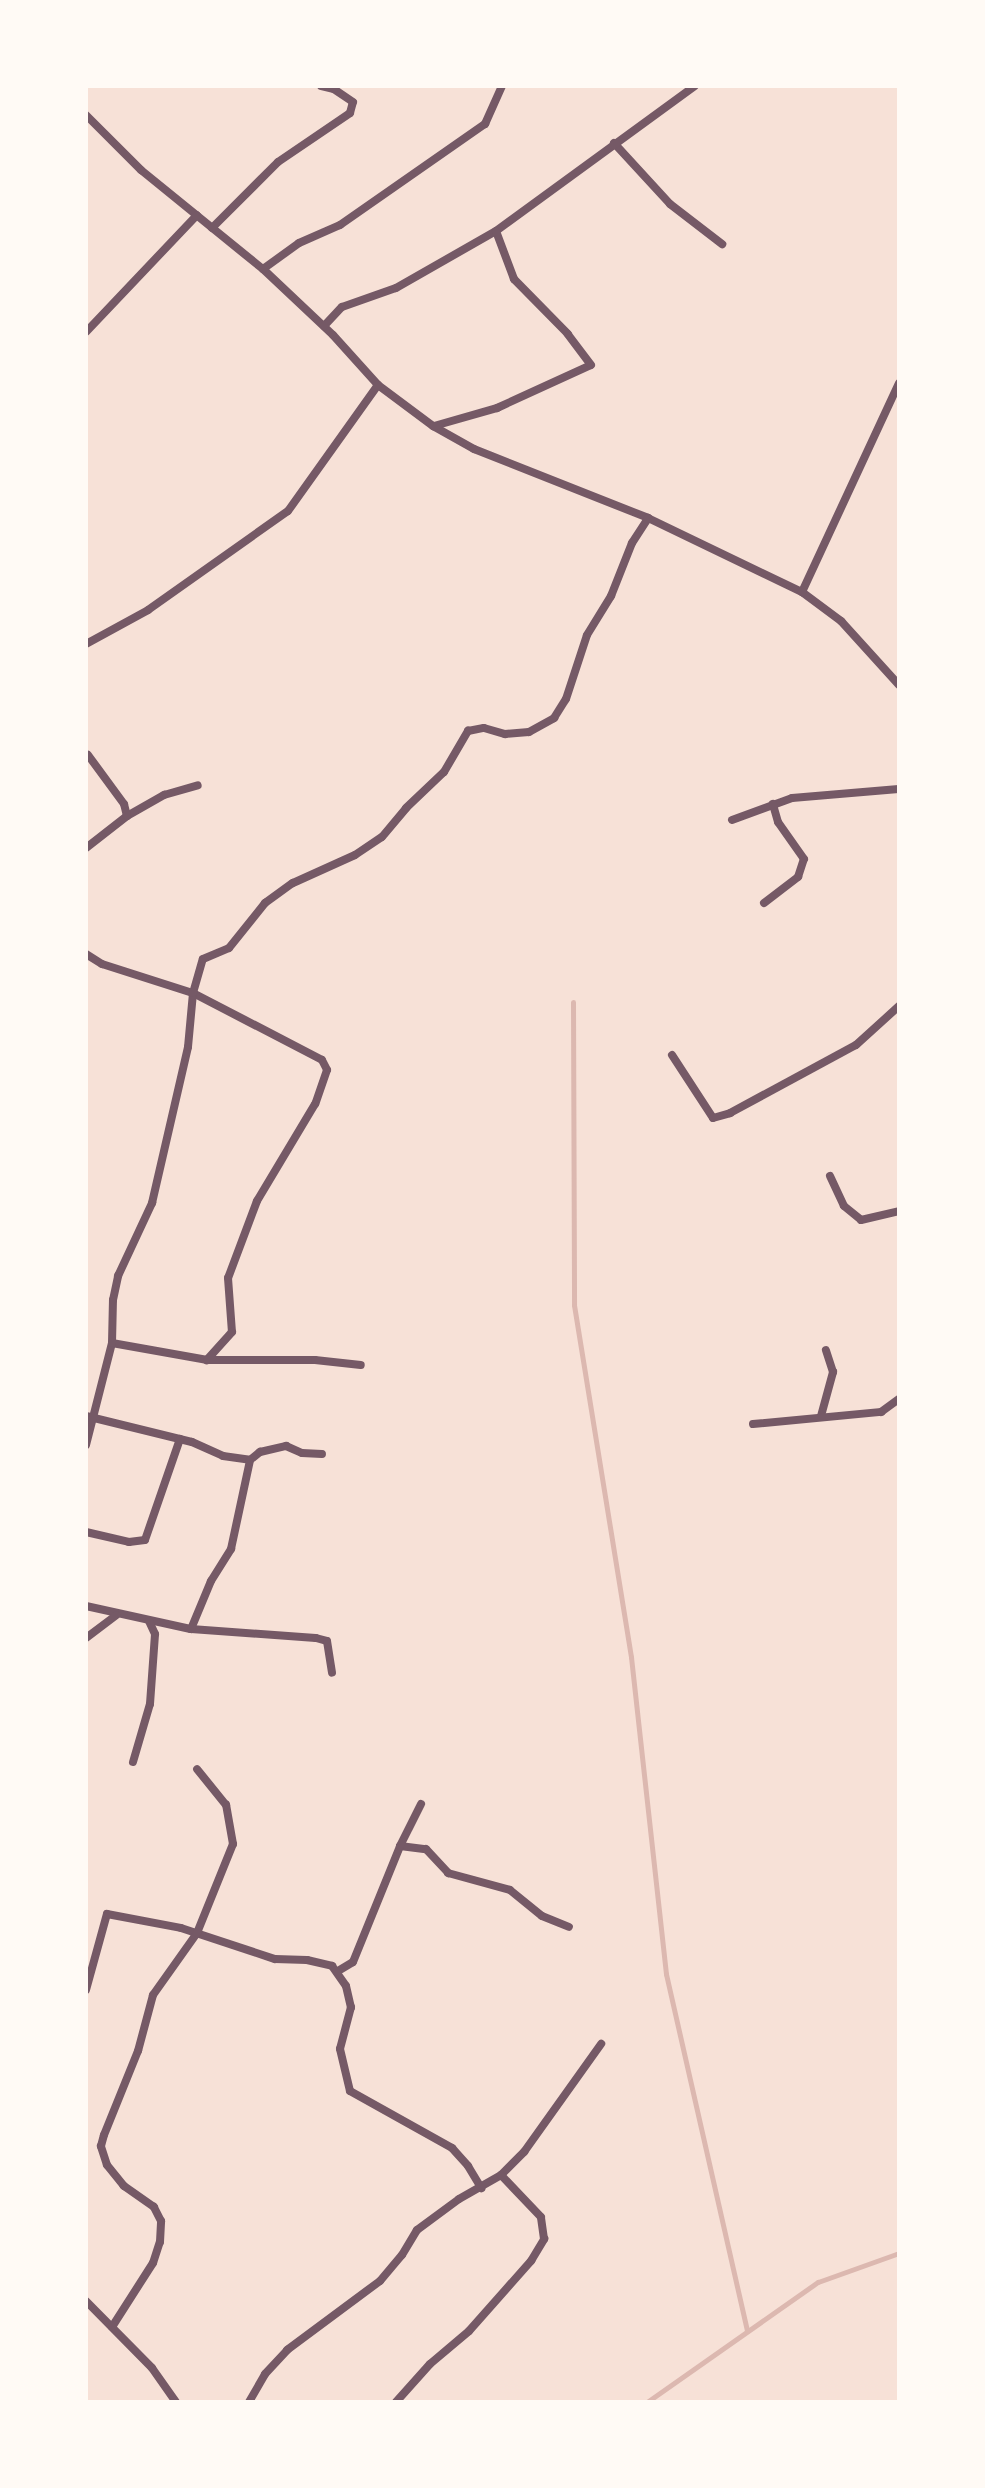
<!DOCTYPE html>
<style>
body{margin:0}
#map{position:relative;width:985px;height:2488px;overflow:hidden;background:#f7e1d7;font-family:Raleway,sans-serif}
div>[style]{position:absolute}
.stream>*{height:5px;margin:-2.5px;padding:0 2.5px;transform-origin:2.5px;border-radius:2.5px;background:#dcb8b0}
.minor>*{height:8px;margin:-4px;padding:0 4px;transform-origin:4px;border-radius:4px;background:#755966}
span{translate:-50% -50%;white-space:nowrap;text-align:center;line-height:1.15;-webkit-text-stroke:6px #fffaf5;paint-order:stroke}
.frame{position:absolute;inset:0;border:88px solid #fffaf5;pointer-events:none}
</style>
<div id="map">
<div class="stream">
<div style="left:573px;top:1002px;width:303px;rotate:89.8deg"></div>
<div style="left:574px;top:1305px;width:357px;rotate:80.8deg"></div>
<div style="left:631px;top:1657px;width:319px;rotate:83.7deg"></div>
<div style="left:666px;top:1974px;width:366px;rotate:77.2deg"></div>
<div style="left:647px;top:2402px;width:209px;rotate:-35.1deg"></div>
<div style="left:818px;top:2282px;width:86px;rotate:-19.7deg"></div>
</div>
<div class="minor">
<div style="left:86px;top:115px;width:78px;rotate:45deg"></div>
<div style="left:141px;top:170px;width:157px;rotate:39.1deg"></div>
<div style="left:263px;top:269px;width:96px;rotate:43.3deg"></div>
<div style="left:333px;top:335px;width:67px;rotate:48deg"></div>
<div style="left:378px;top:385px;width:69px;rotate:36.7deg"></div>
<div style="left:433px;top:426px;width:47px;rotate:29.3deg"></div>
<div style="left:474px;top:449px;width:187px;rotate:21.6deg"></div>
<div style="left:648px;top:518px;width:171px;rotate:25.7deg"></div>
<div style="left:802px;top:592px;width:49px;rotate:36.6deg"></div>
<div style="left:841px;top:621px;width:86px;rotate:47.8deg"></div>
<div style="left:614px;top:143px;width:83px;rotate:47.4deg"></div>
<div style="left:670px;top:204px;width:66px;rotate:37.6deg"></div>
<div style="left:212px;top:228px;width:93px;rotate:-45deg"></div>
<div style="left:278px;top:162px;width:87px;rotate:-34.2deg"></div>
<div style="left:350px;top:113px;width:11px;rotate:-75deg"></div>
<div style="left:353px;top:102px;width:23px;rotate:-146deg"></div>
<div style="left:334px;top:89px;width:13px;rotate:-167deg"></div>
<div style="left:263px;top:269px;width:44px;rotate:-35.8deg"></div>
<div style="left:299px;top:243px;width:45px;rotate:-23.7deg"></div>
<div style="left:340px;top:225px;width:177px;rotate:-34.9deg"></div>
<div style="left:485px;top:124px;width:42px;rotate:-65.9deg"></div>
<div style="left:324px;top:326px;width:26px;rotate:-47deg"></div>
<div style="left:342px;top:307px;width:57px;rotate:-19.4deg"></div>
<div style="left:396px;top:288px;width:115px;rotate:-29.7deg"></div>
<div style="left:496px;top:231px;width:246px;rotate:-36.1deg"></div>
<div style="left:86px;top:332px;width:161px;rotate:-46.5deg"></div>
<div style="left:434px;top:426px;width:66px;rotate:-15.9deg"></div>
<div style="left:497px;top:408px;width:103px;rotate:-24.6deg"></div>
<div style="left:591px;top:365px;width:39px;rotate:-127deg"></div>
<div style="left:568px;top:334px;width:77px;rotate:-134.5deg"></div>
<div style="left:514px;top:279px;width:51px;rotate:-110.6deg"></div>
<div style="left:802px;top:592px;width:230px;rotate:-65.1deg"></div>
<div style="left:86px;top:644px;width:71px;rotate:-28.7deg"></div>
<div style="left:148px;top:610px;width:171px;rotate:-35.3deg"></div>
<div style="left:288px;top:511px;width:155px;rotate:-54.5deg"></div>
<div style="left:127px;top:816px;width:43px;rotate:-29.6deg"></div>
<div style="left:164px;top:795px;width:35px;rotate:-16deg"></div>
<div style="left:732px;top:820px;width:64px;rotate:-20.1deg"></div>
<div style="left:792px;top:798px;width:107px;rotate:-4.8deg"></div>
<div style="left:86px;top:848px;width:52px;rotate:-38deg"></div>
<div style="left:127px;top:816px;width:12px;rotate:-104deg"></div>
<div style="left:124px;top:804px;width:61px;rotate:-126.3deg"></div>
<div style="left:764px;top:903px;width:43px;rotate:-37.4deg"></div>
<div style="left:798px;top:877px;width:19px;rotate:-72deg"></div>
<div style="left:804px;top:859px;width:45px;rotate:-125.1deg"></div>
<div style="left:778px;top:822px;width:19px;rotate:-106deg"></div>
<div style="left:86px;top:954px;width:19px;rotate:32deg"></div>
<div style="left:102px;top:964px;width:96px;rotate:17.7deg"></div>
<div style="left:193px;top:993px;width:145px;rotate:27.4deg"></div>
<div style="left:322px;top:1060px;width:11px;rotate:63deg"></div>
<div style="left:327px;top:1070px;width:36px;rotate:109deg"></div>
<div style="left:315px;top:1104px;width:113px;rotate:120.9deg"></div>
<div style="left:257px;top:1201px;width:82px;rotate:110.6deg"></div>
<div style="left:228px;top:1278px;width:54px;rotate:85.8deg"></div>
<div style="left:232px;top:1332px;width:38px;rotate:132deg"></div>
<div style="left:672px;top:1055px;width:75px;rotate:56.9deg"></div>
<div style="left:713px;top:1118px;width:18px;rotate:-16deg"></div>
<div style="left:730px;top:1113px;width:143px;rotate:-28.4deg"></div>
<div style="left:856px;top:1045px;width:58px;rotate:-42.2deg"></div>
<div style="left:830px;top:1176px;width:33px;rotate:65deg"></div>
<div style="left:844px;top:1206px;width:22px;rotate:39deg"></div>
<div style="left:861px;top:1220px;width:39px;rotate:-13deg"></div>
<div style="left:112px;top:1343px;width:97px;rotate:10.1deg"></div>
<div style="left:207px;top:1360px;width:108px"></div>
<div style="left:315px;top:1360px;width:46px;rotate:6.2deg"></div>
<div style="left:86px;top:1416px;width:109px;rotate:13.8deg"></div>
<div style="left:192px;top:1442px;width:34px;rotate:24deg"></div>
<div style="left:223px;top:1456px;width:27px;rotate:8deg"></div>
<div style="left:250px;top:1460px;width:13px;rotate:-39deg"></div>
<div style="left:260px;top:1452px;width:27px;rotate:-13deg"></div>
<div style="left:286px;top:1446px;width:17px;rotate:24deg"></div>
<div style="left:302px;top:1453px;width:20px;rotate:3deg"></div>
<div style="left:821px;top:1416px;width:46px;rotate:-74.7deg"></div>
<div style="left:833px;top:1372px;width:23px;rotate:-108deg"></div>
<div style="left:753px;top:1424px;width:129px;rotate:-5.4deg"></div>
<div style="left:881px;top:1412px;width:22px;rotate:-36deg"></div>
<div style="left:86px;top:1445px;width:105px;rotate:-75.7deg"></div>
<div style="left:112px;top:1343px;width:43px;rotate:-88.7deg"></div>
<div style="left:113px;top:1300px;width:25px;rotate:-78deg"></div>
<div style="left:118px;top:1276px;width:81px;rotate:-65deg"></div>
<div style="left:152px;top:1203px;width:160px;rotate:-77deg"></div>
<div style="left:188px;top:1047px;width:54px;rotate:-84.7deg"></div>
<div style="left:193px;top:993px;width:35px;rotate:-74deg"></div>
<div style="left:203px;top:959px;width:28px;rotate:-23deg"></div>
<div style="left:229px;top:948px;width:58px;rotate:-51.3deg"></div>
<div style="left:265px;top:903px;width:34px;rotate:-36deg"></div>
<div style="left:293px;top:883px;width:68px;rotate:-24.3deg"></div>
<div style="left:355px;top:855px;width:32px;rotate:-34deg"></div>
<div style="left:382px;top:837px;width:38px;rotate:-50deg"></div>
<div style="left:406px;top:808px;width:52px;rotate:-43.5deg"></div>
<div style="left:444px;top:772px;width:48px;rotate:-59.7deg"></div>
<div style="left:468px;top:731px;width:16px;rotate:-11deg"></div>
<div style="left:484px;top:728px;width:22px;rotate:16deg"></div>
<div style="left:505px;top:734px;width:24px;rotate:-5deg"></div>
<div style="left:529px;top:732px;width:29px;rotate:-29deg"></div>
<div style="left:554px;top:718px;width:22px;rotate:-58deg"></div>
<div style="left:566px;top:699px;width:67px;rotate:-71.8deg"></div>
<div style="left:587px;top:635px;width:46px;rotate:-58.4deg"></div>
<div style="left:611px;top:596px;width:57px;rotate:-68.4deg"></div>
<div style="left:632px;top:543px;width:30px;rotate:-57deg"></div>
<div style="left:86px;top:1532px;width:44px;rotate:13.1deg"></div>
<div style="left:129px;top:1542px;width:16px;rotate:-7deg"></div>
<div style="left:145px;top:1540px;width:107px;rotate:-70.9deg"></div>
<div style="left:86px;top:1606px;width:107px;rotate:12.4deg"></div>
<div style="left:191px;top:1629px;width:125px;rotate:4.1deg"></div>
<div style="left:316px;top:1638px;width:11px;rotate:15deg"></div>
<div style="left:327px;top:1641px;width:32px;rotate:81deg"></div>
<div style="left:191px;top:1629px;width:52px;rotate:-67.4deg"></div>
<div style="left:211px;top:1581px;width:38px;rotate:-58deg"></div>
<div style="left:231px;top:1549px;width:91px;rotate:-77.9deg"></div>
<div style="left:86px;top:1638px;width:38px;rotate:-37deg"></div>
<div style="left:133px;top:1762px;width:60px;rotate:-73.7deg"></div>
<div style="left:150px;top:1704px;width:70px;rotate:-85.9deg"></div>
<div style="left:155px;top:1634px;width:14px;rotate:-115deg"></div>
<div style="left:400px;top:1846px;width:26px;rotate:7deg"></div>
<div style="left:426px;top:1849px;width:33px;rotate:47deg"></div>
<div style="left:448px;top:1873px;width:64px;rotate:15.3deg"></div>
<div style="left:510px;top:1890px;width:41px;rotate:39.1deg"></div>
<div style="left:542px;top:1916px;width:29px;rotate:22deg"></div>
<div style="left:338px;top:1971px;width:17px;rotate:-31deg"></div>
<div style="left:353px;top:1962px;width:125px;rotate:-67.9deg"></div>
<div style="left:400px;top:1846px;width:47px;rotate:-63.4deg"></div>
<div style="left:86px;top:1990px;width:79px;rotate:-74.6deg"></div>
<div style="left:107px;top:1914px;width:75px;rotate:10.7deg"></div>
<div style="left:181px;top:1928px;width:99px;rotate:18.3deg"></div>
<div style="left:275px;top:1959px;width:32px;rotate:2deg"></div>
<div style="left:307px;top:1960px;width:26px;rotate:13deg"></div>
<div style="left:332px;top:1966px;width:24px;rotate:55deg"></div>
<div style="left:346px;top:1986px;width:22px;rotate:77deg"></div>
<div style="left:351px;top:2007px;width:43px;rotate:104.7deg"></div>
<div style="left:340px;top:2049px;width:43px;rotate:76.6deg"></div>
<div style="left:350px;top:2091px;width:117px;rotate:29.2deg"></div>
<div style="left:452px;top:2148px;width:24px;rotate:48deg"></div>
<div style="left:468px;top:2166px;width:26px;rotate:59deg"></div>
<div style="left:86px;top:2301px;width:94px;rotate:45.4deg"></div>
<div style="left:152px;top:2368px;width:42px;rotate:54.8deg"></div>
<div style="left:112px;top:2327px;width:76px;rotate:-57.4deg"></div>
<div style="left:153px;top:2263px;width:22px;rotate:-72deg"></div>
<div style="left:160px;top:2242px;width:21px;rotate:-87deg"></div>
<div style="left:161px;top:2221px;width:16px;rotate:-117deg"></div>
<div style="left:154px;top:2207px;width:37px;rotate:-145deg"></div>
<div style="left:124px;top:2186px;width:27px;rotate:-129deg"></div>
<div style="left:107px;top:2165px;width:20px;rotate:-108deg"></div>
<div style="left:101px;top:2146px;width:11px;rotate:-75deg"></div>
<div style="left:104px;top:2135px;width:91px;rotate:-68deg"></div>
<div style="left:138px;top:2051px;width:58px;rotate:-75deg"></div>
<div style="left:153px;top:1995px;width:76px;rotate:-54.6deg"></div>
<div style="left:197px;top:1933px;width:96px;rotate:-68deg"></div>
<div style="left:233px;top:1844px;width:40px;rotate:-100deg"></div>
<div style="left:226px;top:1805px;width:46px;rotate:-128.9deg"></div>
<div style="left:249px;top:2402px;width:32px;rotate:-60deg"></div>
<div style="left:265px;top:2374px;width:33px;rotate:-47deg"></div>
<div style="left:287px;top:2350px;width:116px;rotate:-36.6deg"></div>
<div style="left:380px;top:2281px;width:34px;rotate:-50deg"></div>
<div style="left:402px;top:2255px;width:29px;rotate:-59deg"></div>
<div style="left:417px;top:2230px;width:52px;rotate:-36.4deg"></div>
<div style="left:459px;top:2199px;width:48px;rotate:-29.7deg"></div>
<div style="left:501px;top:2175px;width:33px;rotate:-45deg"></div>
<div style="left:524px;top:2152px;width:133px;rotate:-54.5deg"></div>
<div style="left:396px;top:2402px;width:51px;rotate:-48.2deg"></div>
<div style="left:430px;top:2364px;width:51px;rotate:-40.2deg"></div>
<div style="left:469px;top:2331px;width:94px;rotate:-48.5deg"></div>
<div style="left:531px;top:2261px;width:26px;rotate:-59deg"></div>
<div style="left:544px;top:2239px;width:22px;rotate:-98deg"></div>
<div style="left:541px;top:2217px;width:58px;rotate:-133.6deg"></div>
</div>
<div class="frame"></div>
</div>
